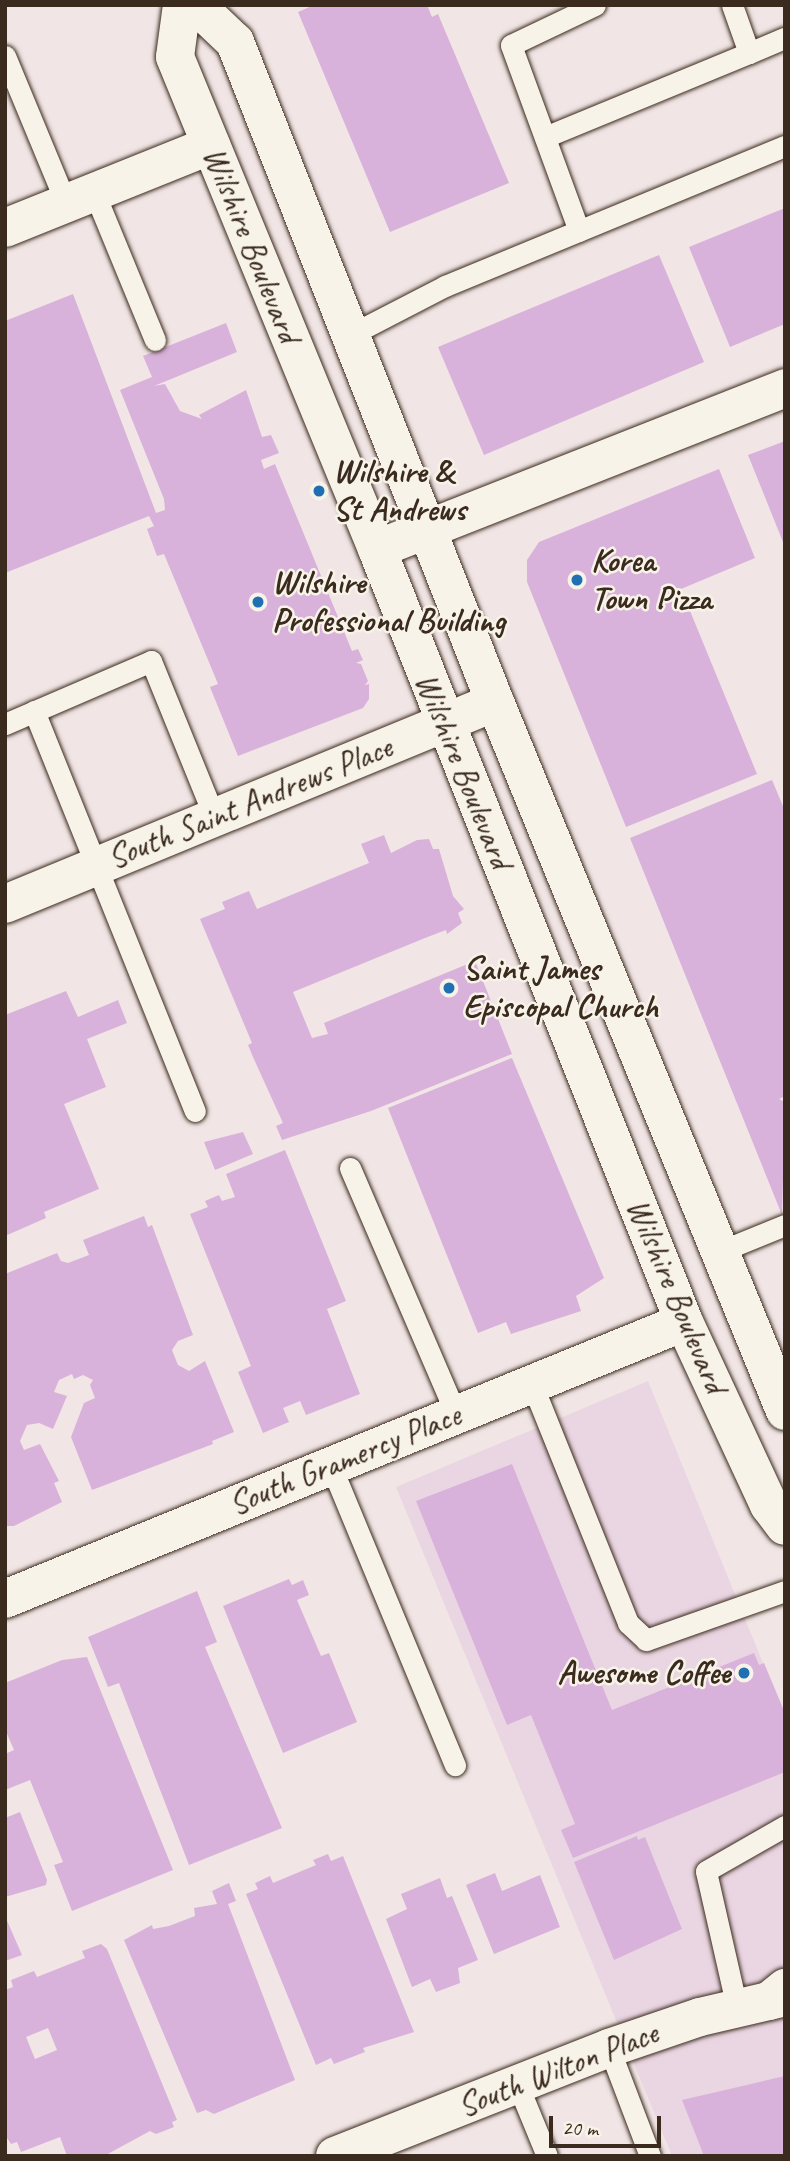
<!DOCTYPE html>
<style>
body{margin:0}
#map{position:relative;width:790px;height:2161px;overflow:hidden;background:#f1e6e5;font-family:Caveat,sans-serif}
div>[style]{position:absolute}
.built>*{inset:0;background:#ead6e2}
.building>*{inset:0;background:#d8b2da}
.roads{filter:drop-shadow(0 0 2px #3b2a1e) drop-shadow(0 0 2px #3b2a1e)}
.service>*{height:21px;margin:-10.5px;padding:0 10.5px;transform-origin:10.5px;border-radius:10.5px;background:#f7f3e8}
.minor>*{height:38px;margin:-19px;padding:0 19px;transform-origin:19px;border-radius:19px;background:#f7f3e8}
.secondary>*{height:38px;margin:-19px;padding:0 19px;transform-origin:19px;border-radius:19px;background:#f7f3e8}
.primary>*{height:38px;margin:-19px;padding:0 19px;transform-origin:19px;border-radius:19px;background:#f7f3e8}
.dots>*{width:19px;height:19px;translate:-50% -50%;box-sizing:border-box;border:4px solid #f7f3e8;border-radius:50%}
span{translate:-50% -50%;white-space:nowrap;text-align:center;line-height:1.15;-webkit-text-stroke:5px #f7f3e8;paint-order:stroke}
.street-label{font-size:33px;color:#3b2a1e}
.poi-label{font-size:33px;color:#3b2a1e;font-weight:700}
.left{translate:0 -50%;text-align:left}
.right{translate:-100% -50%;text-align:right}
.frame{position:absolute;inset:0;border:7px solid #3b2a1e;pointer-events:none}
.scale{position:absolute;left:549px;top:2116px;width:112px;height:32px;box-sizing:border-box;border:4px solid #3b2a1e;border-top:0;padding-left:9px;font-size:21px;line-height:24px;white-space:nowrap;color:#3b2a1e;-webkit-text-stroke:5px #f7f3e8;paint-order:stroke}
</style>
<div id="map">
<div class="built">
<div style="clip-path:polygon(648px 1381px,785px 1717px,785px 2156px,672px 2156px,396px 1487px)"></div>
</div>
<div class="building">
<div style="clip-path:polygon(314px 5px,427px 5px,432px 17px,438px 14px,509px 183px,390px 232px,298px 12px)"></div>
<div style="clip-path:polygon(785px 208px,785px 324px,730px 347px,689px 247px)"></div>
<div style="clip-path:polygon(659px 255px,704px 362px,484px 455px,438px 347px)"></div>
<div style="clip-path:polygon(73px 294px,156px 513px,165px 510px,164px 499px,120px 390px,152px 377px,143px 356px,226px 323px,237px 352px,154px 386px,165px 384px,180px 411px,202px 419px,199px 415px,246px 390px,262px 437px,271px 435px,279px 453px,261px 460px,264px 469px,275px 464px,352px 651px,358px 649px,363px 660px,356px 663px,361px 664px,368px 681px,365px 685px,369px 684px,369px 699px,363px 708px,238px 756px,210px 687px,218px 684px,164px 554px,157px 556px,147px 529px,154px 526px,149px 516px,5px 573px,5px 321px)"></div>
<div style="clip-path:polygon(785px 441px,785px 547px,748px 455px)"></div>
<div style="clip-path:polygon(719px 469px,755px 558px,681px 589px,757px 774px,626px 827px,527px 582px,527px 560px,539px 542px)"></div>
<div style="clip-path:polygon(772px 780px,785px 811px,785px 1096px,779px 1099px,785px 1102px,782px 1215px,630px 838px)"></div>
<div style="clip-path:polygon(384px 835px,391px 853px,417px 840px,429px 839px,433px 849px,439px 849px,453px 896px,464px 909px,458px 913px,462px 923px,447px 934px,446px 930px,425px 938px,293px 992px,312px 1038px,328px 1034px,324px 1023px,475px 961px,512px 1054px,371px 1111px,282px 1140px,276px 1126px,283px 1123px,253px 1057px,248px 1045px,252px 1043px,200px 919px,225px 909px,222px 902px,249px 891px,257px 909px,369px 863px,361px 844px)"></div>
<div style="clip-path:polygon(66px 991px,78px 1017px,118px 1000px,127px 1023px,87px 1039px,106px 1087px,64px 1104px,99px 1189px,44px 1212px,46px 1218px,5px 1236px,5px 1015px)"></div>
<div style="clip-path:polygon(512px 1058px,604px 1278px,576px 1296px,581px 1311px,511px 1334px,506px 1322px,478px 1333px,388px 1108px)"></div>
<div style="clip-path:polygon(243px 1132px,253px 1154px,215px 1170px,204px 1142px)"></div>
<div style="clip-path:polygon(285px 1150px,346px 1301px,327px 1309px,360px 1394px,306px 1415px,300px 1401px,283px 1408px,289px 1422px,263px 1433px,238px 1372px,251px 1366px,190px 1214px,208px 1207px,205px 1201px,219px 1195px,222px 1201px,235px 1197px,226px 1174px)"></div>
<div style="clip-path:polygon(144px 1216px,148px 1227px,152px 1225px,193px 1335px,178px 1341px,172px 1350px,178px 1365px,189px 1371px,205px 1361px,234px 1432px,212px 1441px,213px 1444px,92px 1490px,71px 1437px,84px 1403px,95px 1398px,90px 1385px,93px 1380px,83px 1375px,74px 1379px,72px 1374px,59px 1380px,54px 1392px,67px 1396px,53px 1429px,39px 1423px,27px 1425px,20px 1441px,24px 1450px,40px 1444px,59px 1481px,54px 1483px,62px 1502px,14px 1526px,5px 1526px,5px 1274px,57px 1253px,61px 1261px,68px 1263px,89px 1255px,83px 1240px)"></div>
<div style="clip-path:polygon(512px 1464px,612px 1710px,754px 1653px,759px 1665px,764px 1663px,785px 1713px,785px 1772px,573px 1858px,561px 1830px,575px 1824px,531px 1715px,507px 1725px,416px 1501px)"></div>
<div style="clip-path:polygon(289px 1579px,292px 1585px,303px 1580px,309px 1595px,297px 1600px,321px 1656px,329px 1653px,357px 1722px,283px 1753px,223px 1606px)"></div>
<div style="clip-path:polygon(197px 1591px,217px 1642px,205px 1647px,282px 1828px,189px 1865px,119px 1683px,108px 1687px,88px 1637px)"></div>
<div style="clip-path:polygon(87px 1657px,173px 1870px,72px 1911px,54px 1865px,63px 1862px,30px 1780px,5px 1790px,5px 1754px,14px 1750px,5px 1729px,5px 1683px,62px 1660px)"></div>
<div style="clip-path:polygon(20px 1812px,47px 1880px,46px 1885px,5px 1897px,5px 1818px)"></div>
<div style="clip-path:polygon(637px 1836px,638px 1840px,645px 1837px,682px 1929px,614px 1960px,574px 1862px)"></div>
<div style="clip-path:polygon(328px 1854px,331px 1861px,343px 1856px,414px 2032px,363px 2048px,365px 2052px,334px 2064px,331px 2058px,316px 2065px,246px 1894px,258px 1889px,255px 1883px,270px 1876px,273px 1883px,316px 1865px,313px 1860px)"></div>
<div style="clip-path:polygon(495px 1873px,502px 1891px,540px 1875px,560px 1927px,494px 1954px,466px 1885px)"></div>
<div style="clip-path:polygon(440px 1878px,447px 1898px,452px 1896px,478px 1960px,458px 1968px,460px 1983px,436px 1992px,430px 1979px,412px 1987px,386px 1919px,407px 1909px,401px 1894px)"></div>
<div style="clip-path:polygon(229px 1883px,236px 1901px,228px 1904px,295px 2080px,214px 2114px,206px 2110px,197px 2113px,124px 1940px,152px 1925px,153px 1929px,169px 1926px,195px 1916px,194px 1908px,217px 1904px,212px 1891px)"></div>
<div style="clip-path:polygon(5px 1916px,22px 1955px,5px 1961px)"></div>
<div style="clip-path:polygon(evenodd,101px 1944px,107px 1949px,177px 2120px,172px 2122px,174px 2127px,156px 2134px,150px 2131px,104px 2156px,67px 2156px,60px 2137px,21px 2152px,17px 2142px,11px 2144px,5px 2135px,5px 1990px,13px 1987px,11px 1980px,34px 1971px,37px 1977px,85px 1958px,82px 1951px,101px 1944px,48px 2028px,57px 2050px,35px 2059px,26px 2037px,48px 2028px)"></div>
<div style="clip-path:polygon(785px 2076px,785px 2156px,704px 2156px,682px 2100px)"></div>
</div>
<div class="roads">
<div class="service">
<div style="left:732px;top:5px;width:51px;rotate:70.5deg"></div>
<div style="left:749px;top:53px;width:39px;rotate:-23deg"></div>
<div style="left:5px;top:56px;width:159px;rotate:67.5deg"></div>
<div style="left:545px;top:137px;width:221px;rotate:-22.4deg"></div>
<div style="left:94px;top:192px;width:160px;rotate:67.6deg"></div>
<div style="left:579px;top:231px;width:198px;rotate:-110.1deg"></div>
<div style="left:511px;top:45px;width:93px;rotate:-25.5deg"></div>
<div style="left:352px;top:334px;width:105px;rotate:-27.3deg"></div>
<div style="left:445px;top:286px;width:368px;rotate:-22.4deg"></div>
<div style="left:34px;top:711px;width:431px;rotate:68.1deg"></div>
<div style="left:5px;top:724px;width:159px;rotate:-23.3deg"></div>
<div style="left:151px;top:661px;width:167px;rotate:67.9deg"></div>
<div style="left:350px;top:1168px;width:268px;rotate:66.7deg"></div>
<div style="left:721px;top:1251px;width:69px;rotate:-22.1deg"></div>
<div style="left:532px;top:1384px;width:258px;rotate:68.1deg"></div>
<div style="left:628px;top:1623px;width:25px;rotate:43deg"></div>
<div style="left:646px;top:1640px;width:147px;rotate:-19.4deg"></div>
<div style="left:331px;top:1466px;width:324px;rotate:67.5deg"></div>
<div style="left:737px;top:2008px;width:140px;rotate:-102.8deg"></div>
<div style="left:706px;top:1871px;width:91px;rotate:-29.7deg"></div>
<div style="left:609px;top:2048px;width:116px;rotate:69.2deg"></div>
<div style="left:517px;top:2083px;width:79px;rotate:67.7deg"></div>
</div>
<div class="minor">
<div style="left:5px;top:228px;width:222px;rotate:-21.9deg"></div>
<div style="left:377px;top:549px;width:439px;rotate:-21.5deg"></div>
<div style="left:5px;top:904px;width:530px;rotate:-22.4deg"></div>
<div style="left:5px;top:1599px;width:733px;rotate:-22.19deg"></div>
</div>
<div class="secondary">
<div style="left:335px;top:2156px;width:295px;rotate:-21.5deg"></div>
<div style="left:609px;top:2048px;width:96px;rotate:-18.8deg"></div>
<div style="left:700px;top:2017px;width:87px;rotate:-13.2deg"></div>
</div>
<div class="primary">
<div style="left:182px;top:5px;width:52px;rotate:97.7deg"></div>
<div style="left:175px;top:57px;width:532px;rotate:67.68deg"></div>
<div style="left:377px;top:549px;width:832px;rotate:68.34deg"></div>
<div style="left:684px;top:1322px;width:202px;rotate:65.1deg"></div>
<div style="left:769px;top:1505px;width:26px;rotate:53deg"></div>
<div style="left:196px;top:5px;width:54px;rotate:43.5deg"></div>
<div style="left:235px;top:42px;width:709px;rotate:68.5deg"></div>
<div style="left:495px;top:702px;width:766px;rotate:67.75deg"></div>
<div style="left:769px;top:2001px;width:21px;rotate:-39deg"></div>
</div>
</div>
<div class="dots">
<div style="left:319px;top:491px;background:#1f6fb2"></div>
<div style="left:577px;top:580px;background:#1f6fb2"></div>
<div style="left:258px;top:602px;background:#1f6fb2"></div>
<div style="left:449px;top:988px;background:#1f6fb2"></div>
<div style="left:744px;top:1673px;background:#1f6fb2"></div>
</div>
<div class="street-label">
<span style="left:251px;top:245px;rotate:68deg">Wilshire Boulevard</span>
<span style="left:463px;top:771px;rotate:68deg">Wilshire Boulevard</span>
<span style="left:250px;top:803px;rotate:-22deg">South Saint Andrews Place</span>
<span style="left:676px;top:1296px;rotate:67deg">Wilshire Boulevard</span>
<span style="left:345px;top:1460px;rotate:-22deg">South Gramercy Place</span>
<span style="left:558px;top:2070px;rotate:-21deg">South Wilton Place</span>
</div>
<div class="poi-label">
<span class="left" style="left:333px;top:491px">Wilshire &amp;<br>St Andrews</span>
<span class="left" style="left:591px;top:580px">Korea<br>Town Pizza</span>
<span class="left" style="left:272px;top:602px">Wilshire<br>Professional Building</span>
<span class="left" style="left:463px;top:988px">Saint James<br>Episcopal Church</span>
<span class="right" style="left:730px;top:1673px">Awesome Coffee</span>
</div>
<div class="frame"></div>
<div class="scale">20 m</div>
</div>
